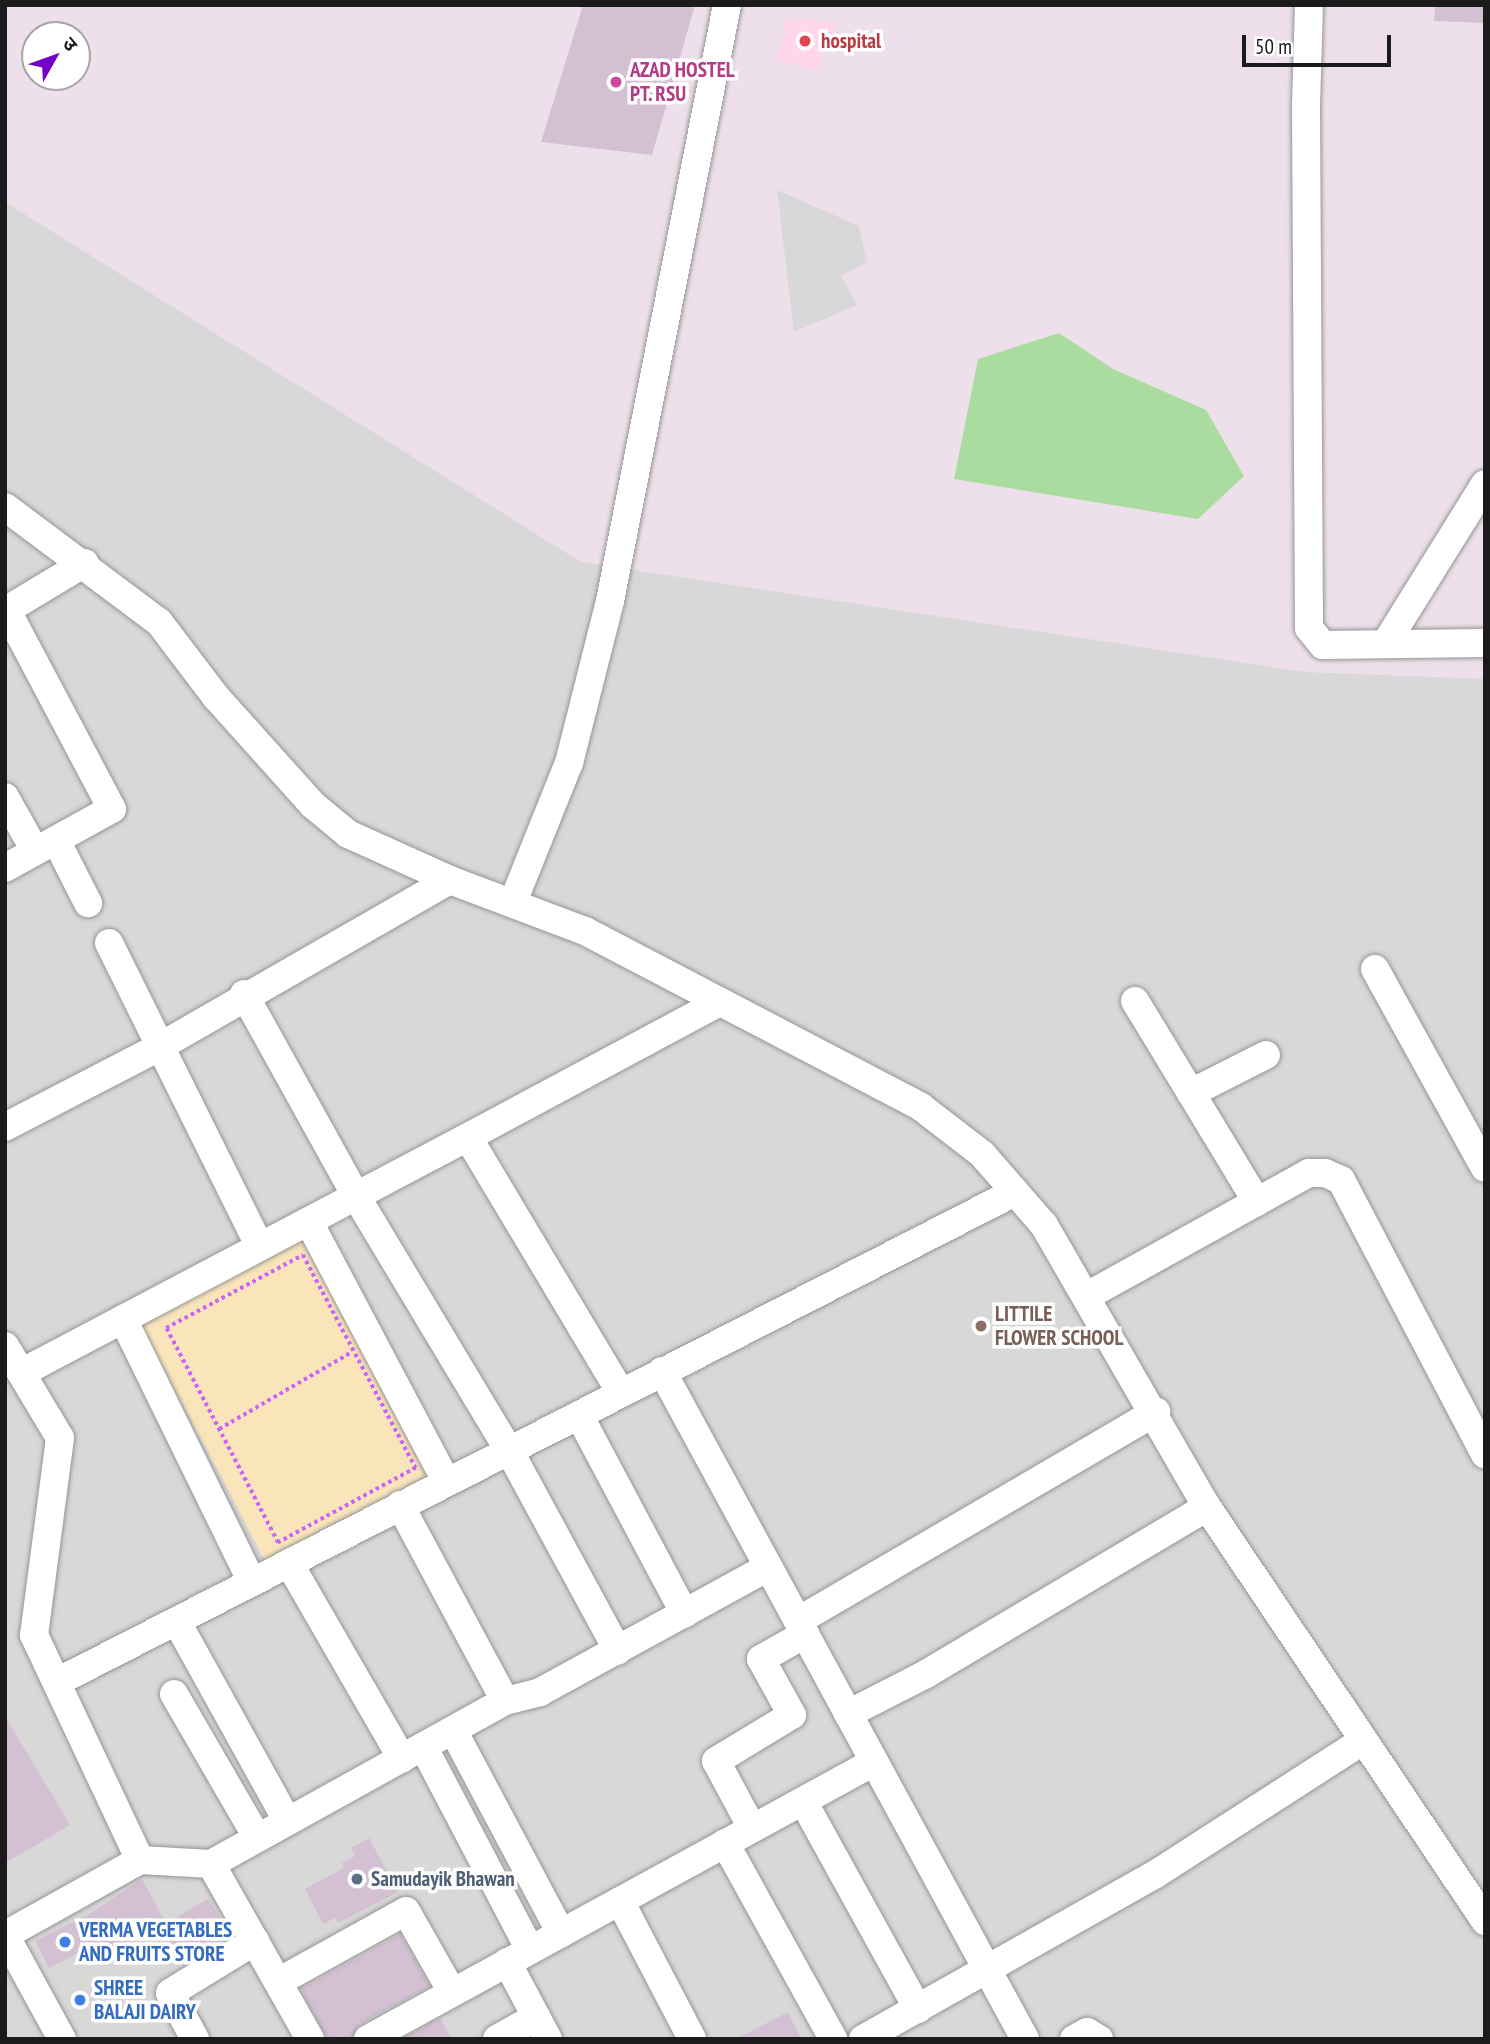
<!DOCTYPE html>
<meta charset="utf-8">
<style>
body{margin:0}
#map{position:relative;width:1490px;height:2044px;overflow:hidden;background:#ede0ea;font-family:"PT Sans Narrow","Noto Sans Devanagari",sans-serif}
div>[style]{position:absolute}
.residential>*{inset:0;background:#d8d8d9}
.education>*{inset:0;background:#ffd7e8}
.park>*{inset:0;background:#fae4ba}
.water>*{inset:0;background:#abdc9f}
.building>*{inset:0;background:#d3c0d3}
.path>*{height:3.5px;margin-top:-1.75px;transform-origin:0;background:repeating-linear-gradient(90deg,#ca62fb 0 3.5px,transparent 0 7px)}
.roads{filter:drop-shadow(0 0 2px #959595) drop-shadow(0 0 2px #959595)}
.minor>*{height:28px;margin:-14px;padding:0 14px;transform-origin:14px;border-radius:14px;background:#fff}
.dots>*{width:19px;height:19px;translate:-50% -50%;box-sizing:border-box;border:4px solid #fff;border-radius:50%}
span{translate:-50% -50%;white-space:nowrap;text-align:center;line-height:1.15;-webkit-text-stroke:7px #fff;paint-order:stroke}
.health-label{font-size:21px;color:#be3a42;font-weight:700}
.left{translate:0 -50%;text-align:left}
.hotel-label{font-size:21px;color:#b23c85;font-weight:700}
.education-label{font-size:21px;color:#785e54;font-weight:700}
.service-label{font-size:21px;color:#4e5e75;font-weight:700}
.shop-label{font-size:21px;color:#366cbe;font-weight:700}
.frame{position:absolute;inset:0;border:7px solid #1b1b1b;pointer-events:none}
.north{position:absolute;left:21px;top:21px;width:70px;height:70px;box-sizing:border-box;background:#fff;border:2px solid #a4a4a4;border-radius:50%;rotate:50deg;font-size:19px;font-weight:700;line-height:28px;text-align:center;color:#1b1b1b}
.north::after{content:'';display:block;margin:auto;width:24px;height:32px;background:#7200c6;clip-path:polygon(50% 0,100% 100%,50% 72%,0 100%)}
.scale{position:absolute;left:1242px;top:35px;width:149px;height:32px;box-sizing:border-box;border:4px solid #1b1b1b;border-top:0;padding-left:9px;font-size:21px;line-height:24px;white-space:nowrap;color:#1b1b1b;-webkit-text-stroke:5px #fff;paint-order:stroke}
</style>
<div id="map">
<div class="residential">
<div style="clip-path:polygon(777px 190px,859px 226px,867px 262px,841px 276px,857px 305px,794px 332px)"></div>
<div style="clip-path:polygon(5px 202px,581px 562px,1305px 672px,1485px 679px,1485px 2039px,5px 2039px)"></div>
</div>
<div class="education">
<div style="clip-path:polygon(786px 19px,838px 22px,817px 70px,778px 61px)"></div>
</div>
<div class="park">
<div style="clip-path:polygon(305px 1236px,437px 1480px,268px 1566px,139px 1321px)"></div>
</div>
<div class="water">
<div style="clip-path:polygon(1059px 333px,1113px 369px,1206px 410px,1244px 476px,1198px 519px,954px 479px,978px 359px)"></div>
</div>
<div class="building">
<div style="clip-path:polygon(583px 5px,695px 5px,652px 155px,541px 142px)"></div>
<div style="clip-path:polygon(1435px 5px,1485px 5px,1485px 23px,1434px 21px)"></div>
<div style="clip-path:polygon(5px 1716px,70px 1825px,5px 1863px)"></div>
<div style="clip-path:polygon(369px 1838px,398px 1892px,338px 1923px,336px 1918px,323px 1924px,305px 1889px,344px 1868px,342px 1863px,355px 1856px,351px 1848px)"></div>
<div style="clip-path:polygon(142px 1879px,165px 1921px,108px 1954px,100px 1941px,49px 1968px,35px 1941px,86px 1916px)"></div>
<div style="clip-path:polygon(208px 1899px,232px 1934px,182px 1961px,161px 1926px)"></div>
<div style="clip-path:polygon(400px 1934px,430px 1986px,360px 2024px,351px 2039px,327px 2039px,301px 1989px)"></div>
<div style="clip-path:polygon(788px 2012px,801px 2039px,736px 2039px)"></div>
<div style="clip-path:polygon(440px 2018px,452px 2039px,403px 2039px)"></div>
</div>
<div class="path">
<div style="left:303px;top:1255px;width:241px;rotate:62.1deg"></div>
<div style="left:416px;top:1468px;width:157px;rotate:151.5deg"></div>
<div style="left:278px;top:1543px;width:242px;rotate:-117.5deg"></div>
<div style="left:166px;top:1328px;width:155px;rotate:-28.1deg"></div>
<div style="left:219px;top:1429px;width:154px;rotate:-30.1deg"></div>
</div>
<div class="roads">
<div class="minor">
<div style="left:1309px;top:5px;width:101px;rotate:91.7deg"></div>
<div style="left:1306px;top:106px;width:522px;rotate:89.67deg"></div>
<div style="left:1309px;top:628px;width:22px;rotate:51deg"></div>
<div style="left:1323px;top:645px;width:162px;rotate:-0.7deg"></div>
<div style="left:5px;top:507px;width:192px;rotate:36.8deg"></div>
<div style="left:159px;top:622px;width:94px;rotate:52.8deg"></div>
<div style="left:216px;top:697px;width:145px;rotate:48.1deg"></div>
<div style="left:313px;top:805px;width:45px;rotate:39.6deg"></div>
<div style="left:348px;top:834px;width:112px;rotate:24.3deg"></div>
<div style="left:450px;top:880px;width:144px;rotate:20.7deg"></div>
<div style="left:585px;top:931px;width:379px;rotate:27.6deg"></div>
<div style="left:921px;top:1107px;width:77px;rotate:37.6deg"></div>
<div style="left:982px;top:1154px;width:94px;rotate:48.9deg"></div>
<div style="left:1044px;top:1225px;width:326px;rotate:60deg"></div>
<div style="left:1207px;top:1507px;width:499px;rotate:56.1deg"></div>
<div style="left:5px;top:611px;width:93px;rotate:-31deg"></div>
<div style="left:1386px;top:643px;width:187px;rotate:-58.1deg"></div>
<div style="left:5px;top:797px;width:62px;rotate:60.9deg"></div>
<div style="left:56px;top:840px;width:71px;rotate:63.1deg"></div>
<div style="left:5px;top:868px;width:122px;rotate:-28.9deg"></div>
<div style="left:112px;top:809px;width:224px;rotate:-117.9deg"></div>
<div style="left:513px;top:902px;width:150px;rotate:-68.1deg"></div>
<div style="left:569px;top:763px;width:167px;rotate:-75.8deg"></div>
<div style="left:610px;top:601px;width:607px;rotate:-78.89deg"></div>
<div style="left:109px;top:943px;width:339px;rotate:63.6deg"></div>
<div style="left:1375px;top:969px;width:227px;rotate:61.1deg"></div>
<div style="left:244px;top:994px;width:231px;rotate:61deg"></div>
<div style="left:356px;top:1196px;width:299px;rotate:59deg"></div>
<div style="left:510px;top:1452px;width:226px;rotate:61.5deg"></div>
<div style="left:1135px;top:1001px;width:108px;rotate:58.7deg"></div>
<div style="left:5px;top:1127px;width:176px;rotate:-27.4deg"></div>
<div style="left:161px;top:1046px;width:333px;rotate:-29.9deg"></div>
<div style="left:1257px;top:1202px;width:127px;rotate:-121.2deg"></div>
<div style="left:1191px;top:1093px;width:84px;rotate:-26.9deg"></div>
<div style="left:309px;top:1222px;width:293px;rotate:62.1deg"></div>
<div style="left:1087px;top:1296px;width:254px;rotate:-29deg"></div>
<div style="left:1309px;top:1173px;width:16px"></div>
<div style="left:1325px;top:1173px;width:17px;rotate:24deg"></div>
<div style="left:1341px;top:1180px;width:310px;rotate:62.3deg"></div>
<div style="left:123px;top:1319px;width:291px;rotate:63.9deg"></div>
<div style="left:5px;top:1346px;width:107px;rotate:59.1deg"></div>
<div style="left:60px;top:1438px;width:199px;rotate:97.5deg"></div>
<div style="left:34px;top:1635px;width:249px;rotate:64.8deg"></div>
<div style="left:140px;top:1860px;width:154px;rotate:150.9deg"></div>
<div style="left:5px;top:1935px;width:119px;rotate:61.3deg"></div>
<div style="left:662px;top:1371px;width:760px;rotate:61.48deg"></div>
<div style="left:21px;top:1373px;width:505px;rotate:-27.83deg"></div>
<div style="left:621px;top:1393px;width:298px;rotate:-120.9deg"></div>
<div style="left:468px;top:1137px;width:286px;rotate:-28.2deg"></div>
<div style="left:579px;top:1415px;width:225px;rotate:62deg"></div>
<div style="left:400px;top:1505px;width:222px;rotate:61.8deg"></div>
<div style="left:289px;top:1563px;width:226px;rotate:60deg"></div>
<div style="left:798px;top:1621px;width:415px;rotate:-30.3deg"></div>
<div style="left:177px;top:1622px;width:225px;rotate:61deg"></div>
<div style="left:57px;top:1682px;width:1076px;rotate:-27.09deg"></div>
<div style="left:174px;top:1694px;width:165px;rotate:59.9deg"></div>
<div style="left:848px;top:1714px;width:88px;rotate:-27.1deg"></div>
<div style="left:926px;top:1674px;width:327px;rotate:-30.7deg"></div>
<div style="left:454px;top:1732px;width:228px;rotate:62deg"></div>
<div style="left:424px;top:1748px;width:228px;rotate:62.3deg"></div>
<div style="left:803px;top:1801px;width:238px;rotate:61.1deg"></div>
<div style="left:752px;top:1828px;width:76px;rotate:-118.2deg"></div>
<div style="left:716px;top:1761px;width:89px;rotate:-31.2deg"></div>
<div style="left:792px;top:1715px;width:64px;rotate:-119deg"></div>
<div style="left:761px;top:1659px;width:51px;rotate:-29.6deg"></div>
<div style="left:725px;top:1843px;width:224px;rotate:61.1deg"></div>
<div style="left:140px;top:1860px;width:71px;rotate:3.2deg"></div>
<div style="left:211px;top:1864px;width:201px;rotate:60.5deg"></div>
<div style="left:211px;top:1864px;width:336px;rotate:-29deg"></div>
<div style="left:505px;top:1701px;width:36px;rotate:-14deg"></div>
<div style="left:540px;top:1692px;width:260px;rotate:-28.7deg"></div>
<div style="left:620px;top:1901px;width:156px;rotate:62.4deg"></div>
<div style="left:507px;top:1962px;width:87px;rotate:62deg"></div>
<div style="left:278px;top:1982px;width:146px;rotate:-29deg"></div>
<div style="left:406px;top:1911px;width:93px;rotate:60.4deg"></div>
<div style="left:195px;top:2039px;width:52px;rotate:-118.5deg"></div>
<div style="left:170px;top:1993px;width:100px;rotate:-31.5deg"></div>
<div style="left:368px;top:2039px;width:577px;rotate:-28.7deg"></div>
<div style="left:497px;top:2039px;width:45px;rotate:-29.4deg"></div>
<div style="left:863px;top:2039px;width:336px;rotate:-29.4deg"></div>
<div style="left:1156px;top:1874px;width:244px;rotate:-32.8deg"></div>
<div style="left:1074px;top:2039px;width:15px;rotate:-28deg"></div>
<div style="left:1087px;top:2032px;width:14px;rotate:30deg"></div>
</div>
</div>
<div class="dots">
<div style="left:805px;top:41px;background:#e0444e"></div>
<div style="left:616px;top:82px;background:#d1479c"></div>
<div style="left:981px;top:1326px;background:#8d6e63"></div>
<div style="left:357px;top:1879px;background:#5c6f8a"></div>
<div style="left:65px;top:1942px;background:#3f7fe0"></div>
<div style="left:80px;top:2000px;background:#3f7fe0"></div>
</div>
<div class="health-label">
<span class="left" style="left:821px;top:41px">hospital</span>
</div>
<div class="hotel-label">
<span class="left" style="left:630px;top:82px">AZAD HOSTEL<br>PT. RSU</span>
</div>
<div class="education-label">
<span class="left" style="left:995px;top:1326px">LITTILE<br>FLOWER SCHOOL</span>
</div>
<div class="service-label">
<span class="left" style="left:371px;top:1879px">Samudayik Bhawan</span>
</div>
<div class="shop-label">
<span class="left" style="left:79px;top:1942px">VERMA VEGETABLES<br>AND FRUITS STORE</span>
<span class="left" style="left:94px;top:2000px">SHREE<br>BALAJI DAIRY</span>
</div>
<div class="frame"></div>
<div class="north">उ</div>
<div class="scale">50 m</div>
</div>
